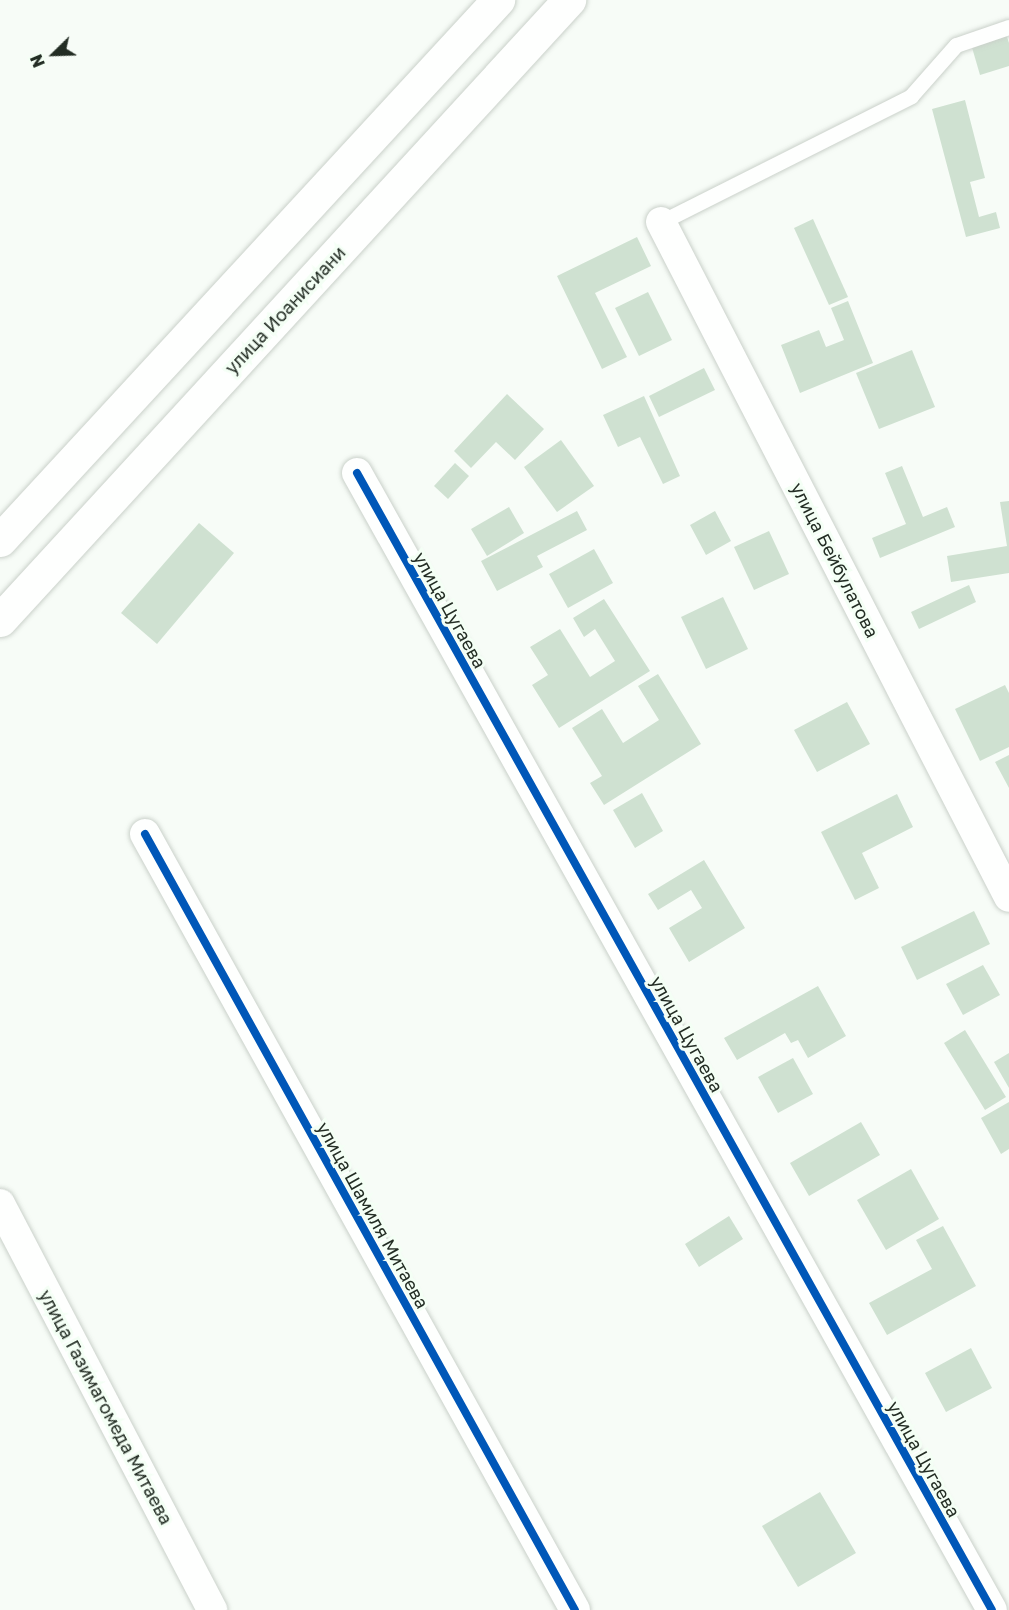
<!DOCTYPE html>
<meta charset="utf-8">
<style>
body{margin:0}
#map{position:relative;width:1009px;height:1610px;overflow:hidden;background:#f7fcf7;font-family:"Golos Text",sans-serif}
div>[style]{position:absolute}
.building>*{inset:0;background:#cfe1d1}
.roads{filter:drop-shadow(0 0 2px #cad1ca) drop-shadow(0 0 2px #cad1ca)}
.lane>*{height:15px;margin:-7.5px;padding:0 7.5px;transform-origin:7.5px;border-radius:7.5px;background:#fefffe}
.street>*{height:30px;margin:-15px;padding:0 15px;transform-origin:15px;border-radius:15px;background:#fefffe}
.secondary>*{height:33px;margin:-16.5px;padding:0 16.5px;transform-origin:16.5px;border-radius:16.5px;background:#fefffe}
.cycleway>*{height:8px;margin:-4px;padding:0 4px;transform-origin:4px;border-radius:4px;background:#0057b8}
span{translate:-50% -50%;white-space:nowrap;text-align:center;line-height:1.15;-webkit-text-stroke:6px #f4fff5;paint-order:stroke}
.street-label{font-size:18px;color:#232d24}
.north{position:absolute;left:24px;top:24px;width:60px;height:60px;-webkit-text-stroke:4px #f4fff5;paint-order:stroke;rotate:247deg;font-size:16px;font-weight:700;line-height:24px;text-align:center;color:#232d24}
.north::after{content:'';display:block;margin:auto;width:21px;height:27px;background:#232d24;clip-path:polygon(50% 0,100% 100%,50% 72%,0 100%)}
</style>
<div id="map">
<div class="building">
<div style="clip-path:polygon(1006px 34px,1009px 43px,1009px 66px,980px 75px,971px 44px)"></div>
<div style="clip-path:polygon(965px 100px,985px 178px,970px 182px,979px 217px,996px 212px,1000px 228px,966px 237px,932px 109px)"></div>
<div style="clip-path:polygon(813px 219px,848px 297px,829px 305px,794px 228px)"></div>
<div style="clip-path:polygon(637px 237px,651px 266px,595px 293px,627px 357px,602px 369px,557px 276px)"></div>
<div style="clip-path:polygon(648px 292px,672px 340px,639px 356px,615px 308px)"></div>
<div style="clip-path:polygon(848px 301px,873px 363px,800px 393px,781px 345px,819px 330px,826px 347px,844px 340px,831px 308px)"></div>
<div style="clip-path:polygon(912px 350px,935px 407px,879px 429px,856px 373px)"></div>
<div style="clip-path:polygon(704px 368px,715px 390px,659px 417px,649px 396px)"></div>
<div style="clip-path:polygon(507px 394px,544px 429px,515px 460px,496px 442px,471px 468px,454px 451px)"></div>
<div style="clip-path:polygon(644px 396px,680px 476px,663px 484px,640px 437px,618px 447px,603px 415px)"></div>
<div style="clip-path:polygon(561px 440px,594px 486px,557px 512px,524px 467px)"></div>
<div style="clip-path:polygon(455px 463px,469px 476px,448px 499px,434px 486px)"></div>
<div style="clip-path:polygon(902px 466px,923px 517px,947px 507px,955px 527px,880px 558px,872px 538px,906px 524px,885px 473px)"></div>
<div style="clip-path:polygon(1009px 501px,1009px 573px,951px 582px,947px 556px,1007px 546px,1000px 502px)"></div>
<div style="clip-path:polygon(509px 507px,524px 533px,487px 556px,471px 529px)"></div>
<div style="clip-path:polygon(577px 511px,587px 530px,537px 556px,543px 567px,497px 591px,481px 561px)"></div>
<div style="clip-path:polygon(715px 511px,731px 541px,706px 555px,690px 525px)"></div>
<div style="clip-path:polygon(199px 523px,234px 553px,157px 644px,121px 613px)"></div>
<div style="clip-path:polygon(769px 531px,789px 574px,754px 590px,734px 547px)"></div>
<div style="clip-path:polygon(594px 549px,613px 583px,568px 608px,549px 574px)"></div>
<div style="clip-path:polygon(969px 585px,976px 602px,919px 629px,911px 612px)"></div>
<div style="clip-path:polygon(723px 597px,748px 649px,706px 669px,681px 617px)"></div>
<div style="clip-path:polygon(604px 599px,650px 671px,559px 728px,532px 685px,548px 675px,530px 647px,560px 629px,590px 677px,615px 661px,595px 629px,584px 637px,573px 618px)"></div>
<div style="clip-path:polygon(658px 674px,701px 744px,604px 805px,590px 783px,602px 776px,572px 728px,602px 709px,623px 743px,659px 720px,638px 686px)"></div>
<div style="clip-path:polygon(1005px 685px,1009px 693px,1009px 747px,980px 761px,955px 709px)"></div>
<div style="clip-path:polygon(847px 702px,870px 744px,817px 772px,794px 730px)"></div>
<div style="clip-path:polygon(1009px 755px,1009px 788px,995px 762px)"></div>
<div style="clip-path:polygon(642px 793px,663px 831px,635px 848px,613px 810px)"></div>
<div style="clip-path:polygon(897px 794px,913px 827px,862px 853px,879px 888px,855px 900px,821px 832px)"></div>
<div style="clip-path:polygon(704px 860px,745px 928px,689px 962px,669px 928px,702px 908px,691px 890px,658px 910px,648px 894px)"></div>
<div style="clip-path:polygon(974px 911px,990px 944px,917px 980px,901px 947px)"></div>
<div style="clip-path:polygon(983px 965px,1000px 995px,963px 1015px,946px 984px)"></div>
<div style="clip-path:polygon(818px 986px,846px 1036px,808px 1058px,798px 1040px,791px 1043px,785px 1033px,737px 1060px,724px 1038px)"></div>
<div style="clip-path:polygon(965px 1030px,1006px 1097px,985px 1110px,944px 1043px)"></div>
<div style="clip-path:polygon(1009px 1053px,1009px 1088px,994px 1062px)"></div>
<div style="clip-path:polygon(793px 1058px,813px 1094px,778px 1113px,758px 1077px)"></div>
<div style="clip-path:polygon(1009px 1102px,1009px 1149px,1001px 1154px,981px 1118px)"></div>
<div style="clip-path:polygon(861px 1122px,880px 1155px,809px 1196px,790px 1163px)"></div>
<div style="clip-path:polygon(911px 1169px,939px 1219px,886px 1250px,857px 1200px)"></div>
<div style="clip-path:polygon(729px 1216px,743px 1239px,699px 1267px,685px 1244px)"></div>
<div style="clip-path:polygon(943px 1226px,976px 1286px,887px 1335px,869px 1303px,932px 1269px,916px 1240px)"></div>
<div style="clip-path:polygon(971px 1348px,992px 1388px,946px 1412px,925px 1373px)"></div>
<div style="clip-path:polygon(820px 1492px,856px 1553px,798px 1587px,762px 1526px)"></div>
</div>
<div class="roads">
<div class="lane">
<div style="left:661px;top:222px;width:280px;rotate:-26.7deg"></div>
<div style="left:911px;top:96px;width:68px;rotate:-48.6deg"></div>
<div style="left:956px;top:45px;width:56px;rotate:-18.8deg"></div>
</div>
<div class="street">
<div style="left:661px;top:222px;width:759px;rotate:62.73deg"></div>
<div style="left:357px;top:473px;width:1302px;rotate:60.82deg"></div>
<div style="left:145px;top:834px;width:887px;rotate:61.01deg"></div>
<div style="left:0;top:1204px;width:458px;rotate:62.4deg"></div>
</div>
<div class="secondary">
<div style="left:0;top:540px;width:735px;rotate:-47.32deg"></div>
<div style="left:0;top:620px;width:842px;rotate:-47.46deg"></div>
</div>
</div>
<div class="cycleway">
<div style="left:357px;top:473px;width:1302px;rotate:60.82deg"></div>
<div style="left:145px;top:834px;width:887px;rotate:61.01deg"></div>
</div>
<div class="street-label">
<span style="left:285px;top:310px;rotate:-47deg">улица Иоанисиани</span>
<span style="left:835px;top:560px;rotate:63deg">улица Бейбулатова</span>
<span style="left:450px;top:610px;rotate:61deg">улица Цугаева</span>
<span style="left:687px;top:1034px;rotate:61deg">улица Цугаева</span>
<span style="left:373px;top:1215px;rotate:61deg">улица Шамиля Митаева</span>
<span style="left:106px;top:1407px;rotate:62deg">улица Газимагомеда Митаева</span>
<span style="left:924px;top:1459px;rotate:61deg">улица Цугаева</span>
</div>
<div class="north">N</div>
</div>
